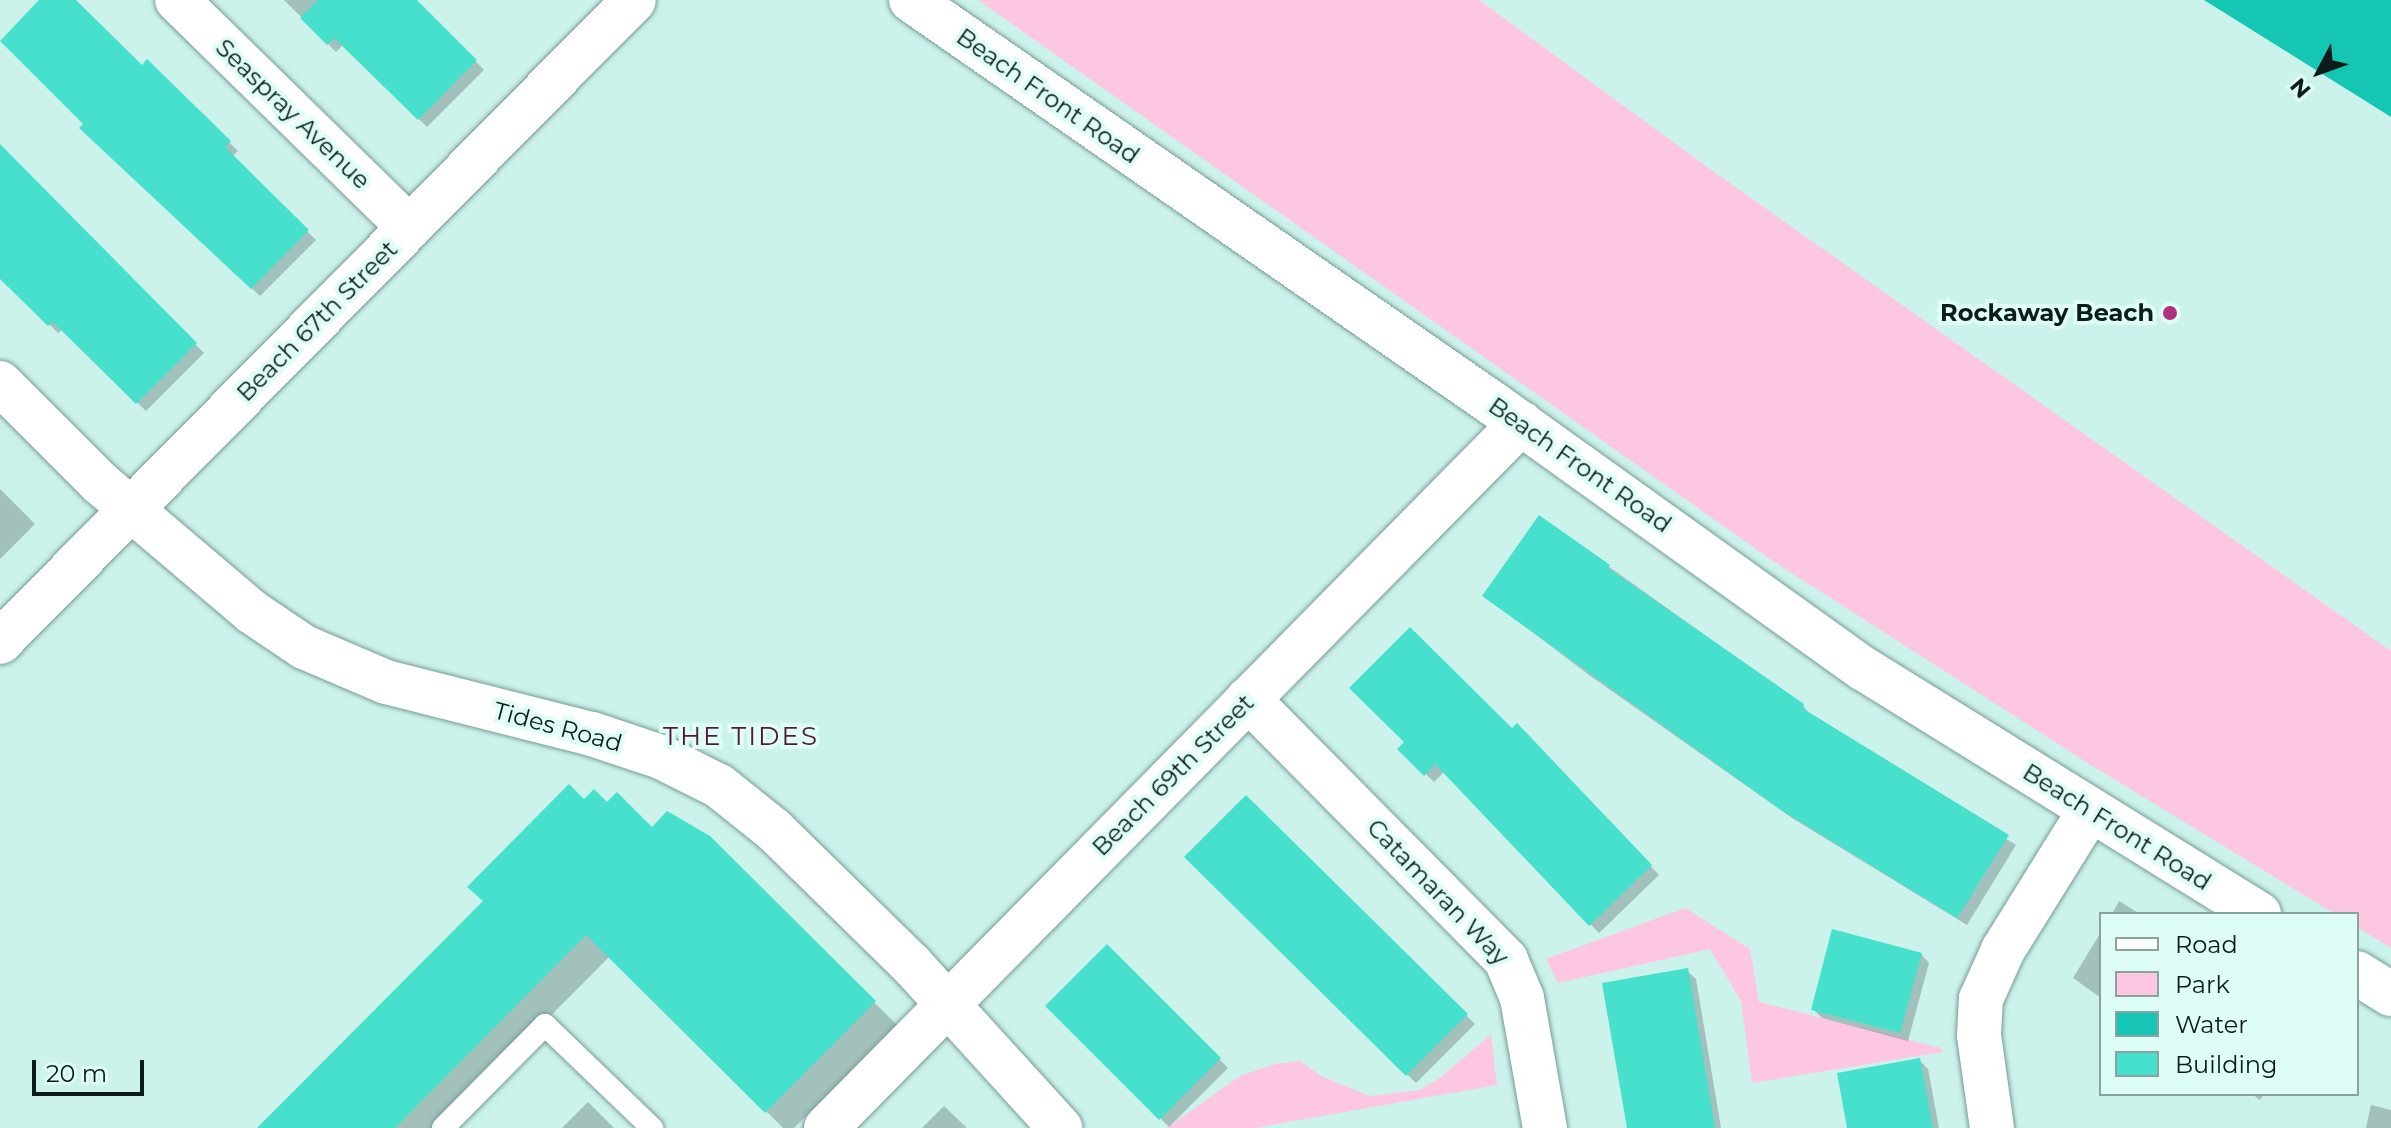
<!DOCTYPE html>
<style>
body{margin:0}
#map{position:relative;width:2391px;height:1128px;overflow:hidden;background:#cbf2eb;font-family:Montserrat,sans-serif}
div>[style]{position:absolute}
.green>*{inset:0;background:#fdc7e2}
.water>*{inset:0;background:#16c6b4}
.shadow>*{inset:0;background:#0003}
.building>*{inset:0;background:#46e0cd}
.roads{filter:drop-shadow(0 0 2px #779c95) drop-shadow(0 0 2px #779c95)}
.service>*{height:22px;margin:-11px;padding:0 11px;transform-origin:11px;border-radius:11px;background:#fff}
.minor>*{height:44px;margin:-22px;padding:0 22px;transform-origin:22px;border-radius:22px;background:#fff}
.dots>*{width:22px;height:22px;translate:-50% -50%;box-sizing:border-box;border:4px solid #defdf7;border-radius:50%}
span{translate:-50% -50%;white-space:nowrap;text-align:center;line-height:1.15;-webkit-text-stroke:8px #defdf7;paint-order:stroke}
.street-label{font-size:24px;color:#0d1c19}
.poi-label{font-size:24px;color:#0d1c19;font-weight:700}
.right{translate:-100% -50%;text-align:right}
.neighbourhood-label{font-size:26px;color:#53163b;letter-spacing:2px}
.legend{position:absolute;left:2099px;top:912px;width:260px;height:184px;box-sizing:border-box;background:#defdf7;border:2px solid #8aa39e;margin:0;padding:10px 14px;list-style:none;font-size:24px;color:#0d1c19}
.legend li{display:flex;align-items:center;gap:16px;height:40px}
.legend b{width:40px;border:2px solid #8aa39e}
.north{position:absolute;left:2279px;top:32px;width:80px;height:80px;-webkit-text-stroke:6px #defdf7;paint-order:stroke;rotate:229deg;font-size:22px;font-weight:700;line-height:32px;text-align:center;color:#0d1c19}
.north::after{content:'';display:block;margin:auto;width:28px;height:36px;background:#0d1c19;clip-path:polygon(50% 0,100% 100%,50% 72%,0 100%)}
.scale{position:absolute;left:32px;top:1060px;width:112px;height:36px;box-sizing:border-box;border:4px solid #0d1c19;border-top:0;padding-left:10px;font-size:24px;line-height:28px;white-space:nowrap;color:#0d1c19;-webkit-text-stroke:6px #defdf7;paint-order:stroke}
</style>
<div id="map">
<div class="green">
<div style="clip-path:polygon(978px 0,1479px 0,1710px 169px,2391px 651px,2391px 948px,2357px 927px,2357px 914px,2335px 914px,2094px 767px,1773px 561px)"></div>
<div style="clip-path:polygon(1685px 908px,1750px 949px,1759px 1002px,1941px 1048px,1942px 1052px,1752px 1083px,1741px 1001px,1710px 949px,1558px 983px,1546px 959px)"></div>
<div style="clip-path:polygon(1491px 1034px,1497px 1085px,1255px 1128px,1167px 1128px,1240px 1076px,1275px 1064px,1300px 1061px,1321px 1076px,1370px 1096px,1420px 1090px,1441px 1077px)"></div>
</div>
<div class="water">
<div style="clip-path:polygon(2204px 0,2391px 0,2391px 117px)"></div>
</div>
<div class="shadow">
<div style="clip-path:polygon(42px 0,74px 0,142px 67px,193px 107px,238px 151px,232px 157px,316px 240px,260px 296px,90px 136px)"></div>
<div style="clip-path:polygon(284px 0,416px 0,484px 70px,427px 127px,344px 44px,336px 52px)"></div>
<div style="clip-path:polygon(0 147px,204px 353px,146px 411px,63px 329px,58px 333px,0 276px)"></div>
<div style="clip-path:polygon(0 489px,35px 524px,0 559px)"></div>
<div style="clip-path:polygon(1608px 566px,1803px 705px,1810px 715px,2016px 845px,1967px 925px,1792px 818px,1589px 675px,1485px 596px)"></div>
<div style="clip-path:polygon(1517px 726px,1659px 875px,1599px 933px,1445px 771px,1434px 782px,1400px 749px,1512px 730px)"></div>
<div style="clip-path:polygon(1246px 798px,1475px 1024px,1416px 1083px,1187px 857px)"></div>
<div style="clip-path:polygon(584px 802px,607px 805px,652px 829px,708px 837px,897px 1025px,794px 1128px,783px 1128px,610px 956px,439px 1128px,275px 1128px)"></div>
<div style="clip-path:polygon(2119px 901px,2140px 914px,2112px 914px)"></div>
<div style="clip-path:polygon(2101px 932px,2101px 998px,2073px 978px)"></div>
<div style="clip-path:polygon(1107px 947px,1228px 1068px,1169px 1127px,1048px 1006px)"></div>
<div style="clip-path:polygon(1921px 954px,1929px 963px,1908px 1041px,1822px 1018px,1813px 1009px)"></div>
<div style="clip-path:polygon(1687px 971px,1696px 979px,1721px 1128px,1629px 1128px)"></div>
<div style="clip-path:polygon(1919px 1060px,1928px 1069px,1939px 1128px,1849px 1128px)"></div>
<div style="clip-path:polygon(2252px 1094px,2264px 1094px,2260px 1100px)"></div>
<div style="clip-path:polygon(588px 1102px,614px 1128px,562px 1128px)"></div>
<div style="clip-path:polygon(2371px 1105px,2391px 1110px,2391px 1128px,2366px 1128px)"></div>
<div style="clip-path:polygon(944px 1106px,967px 1128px,922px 1128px)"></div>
</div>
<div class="building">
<div style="clip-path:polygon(39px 0,76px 0,142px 65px,147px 59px,231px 141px,225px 147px,309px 230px,251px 289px,79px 128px,83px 124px,0 41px)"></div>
<div style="clip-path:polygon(318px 0,417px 0,477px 60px,418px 120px,334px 38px,327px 45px,300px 18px)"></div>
<div style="clip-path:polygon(0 144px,197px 343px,136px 404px,53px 322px,48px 326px,0 279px)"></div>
<div style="clip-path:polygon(1539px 515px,1610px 565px,1608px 568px,1804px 704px,1802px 708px,2009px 835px,1957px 918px,1781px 810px,1482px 596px)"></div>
<div style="clip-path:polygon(1410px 627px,1512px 728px,1517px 723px,1652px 865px,1589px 926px,1435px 764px,1424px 776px,1397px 749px,1404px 742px,1349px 688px)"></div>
<div style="clip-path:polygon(569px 784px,584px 799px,594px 789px,607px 802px,617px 792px,652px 827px,667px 811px,710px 836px,876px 1001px,765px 1113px,586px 935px,395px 1128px,257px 1128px,483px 901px,467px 887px)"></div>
<div style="clip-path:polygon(1246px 795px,1468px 1014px,1406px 1076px,1184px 857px)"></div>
<div style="clip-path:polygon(1832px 929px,1922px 953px,1900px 1033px,1811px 1010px)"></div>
<div style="clip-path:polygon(1107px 944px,1221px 1058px,1159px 1120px,1045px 1006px)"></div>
<div style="clip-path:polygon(1688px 968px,1715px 1128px,1627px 1128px,1602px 983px)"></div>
<div style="clip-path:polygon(1920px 1058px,1933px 1128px,1847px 1128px,1837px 1073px)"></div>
</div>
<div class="roads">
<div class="service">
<div style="left:443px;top:1128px;width:145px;rotate:-45.3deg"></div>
<div style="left:545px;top:1025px;width:149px;rotate:43.9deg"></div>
</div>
<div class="minor">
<div style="left:177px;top:0;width:325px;rotate:44.4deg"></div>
<div style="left:911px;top:0;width:707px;rotate:34.75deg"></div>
<div style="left:1492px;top:403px;width:457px;rotate:35.6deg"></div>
<div style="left:1864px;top:669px;width:465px;rotate:31.8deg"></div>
<div style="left:0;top:383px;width:141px;rotate:45deg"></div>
<div style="left:100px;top:483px;width:199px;rotate:40.3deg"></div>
<div style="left:252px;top:612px;width:63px;rotate:33.9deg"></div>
<div style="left:304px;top:647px;width:89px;rotate:23.1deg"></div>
<div style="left:386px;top:682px;width:212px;rotate:14.2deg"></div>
<div style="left:592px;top:734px;width:73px;rotate:18.4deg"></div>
<div style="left:661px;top:757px;width:65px;rotate:26.6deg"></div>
<div style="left:719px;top:786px;width:70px;rotate:38.7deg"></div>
<div style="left:774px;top:830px;width:192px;rotate:44.4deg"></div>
<div style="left:911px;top:964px;width:222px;rotate:47.7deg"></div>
<div style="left:0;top:642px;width:902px;rotate:-45.36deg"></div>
<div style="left:1248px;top:699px;width:367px;rotate:45.3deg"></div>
<div style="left:1506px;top:960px;width:41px;rotate:67.2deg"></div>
<div style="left:1522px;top:998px;width:132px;rotate:80deg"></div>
<div style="left:2357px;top:973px;width:40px;rotate:32deg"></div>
<div style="left:826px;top:1128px;width:990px;rotate:-45.41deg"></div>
<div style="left:1992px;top:1128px;width:94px;rotate:-98deg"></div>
<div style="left:1979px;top:1035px;width:36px;rotate:-87deg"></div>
<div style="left:1981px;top:999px;width:54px;rotate:-65.8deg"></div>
<div style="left:2003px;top:950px;width:165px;rotate:-58.1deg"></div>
</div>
</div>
<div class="dots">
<div style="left:2170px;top:313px;background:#b0317f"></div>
</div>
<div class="street-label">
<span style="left:1048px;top:96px;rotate:35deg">Beach Front Road</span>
<span style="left:293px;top:114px;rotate:44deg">Seaspray Avenue</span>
<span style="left:317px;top:321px;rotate:-45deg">Beach 67th Street</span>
<span style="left:1580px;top:465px;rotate:35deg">Beach Front Road</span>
<span style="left:558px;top:727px;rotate:15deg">Tides Road</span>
<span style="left:1173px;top:775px;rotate:-45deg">Beach 69th Street</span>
<span style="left:2117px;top:827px;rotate:32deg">Beach Front Road</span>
<span style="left:1438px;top:892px;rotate:46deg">Catamaran Way</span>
</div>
<div class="poi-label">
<span class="right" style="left:2154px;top:313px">Rockaway Beach</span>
</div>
<div class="neighbourhood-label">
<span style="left:741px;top:737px">THE TIDES</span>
</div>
<ul class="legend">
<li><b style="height:10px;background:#fff"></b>Road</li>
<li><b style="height:22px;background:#fdc7e2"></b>Park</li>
<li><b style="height:22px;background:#16c6b4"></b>Water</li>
<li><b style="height:22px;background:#46e0cd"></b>Building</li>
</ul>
<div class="north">N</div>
<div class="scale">20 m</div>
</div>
